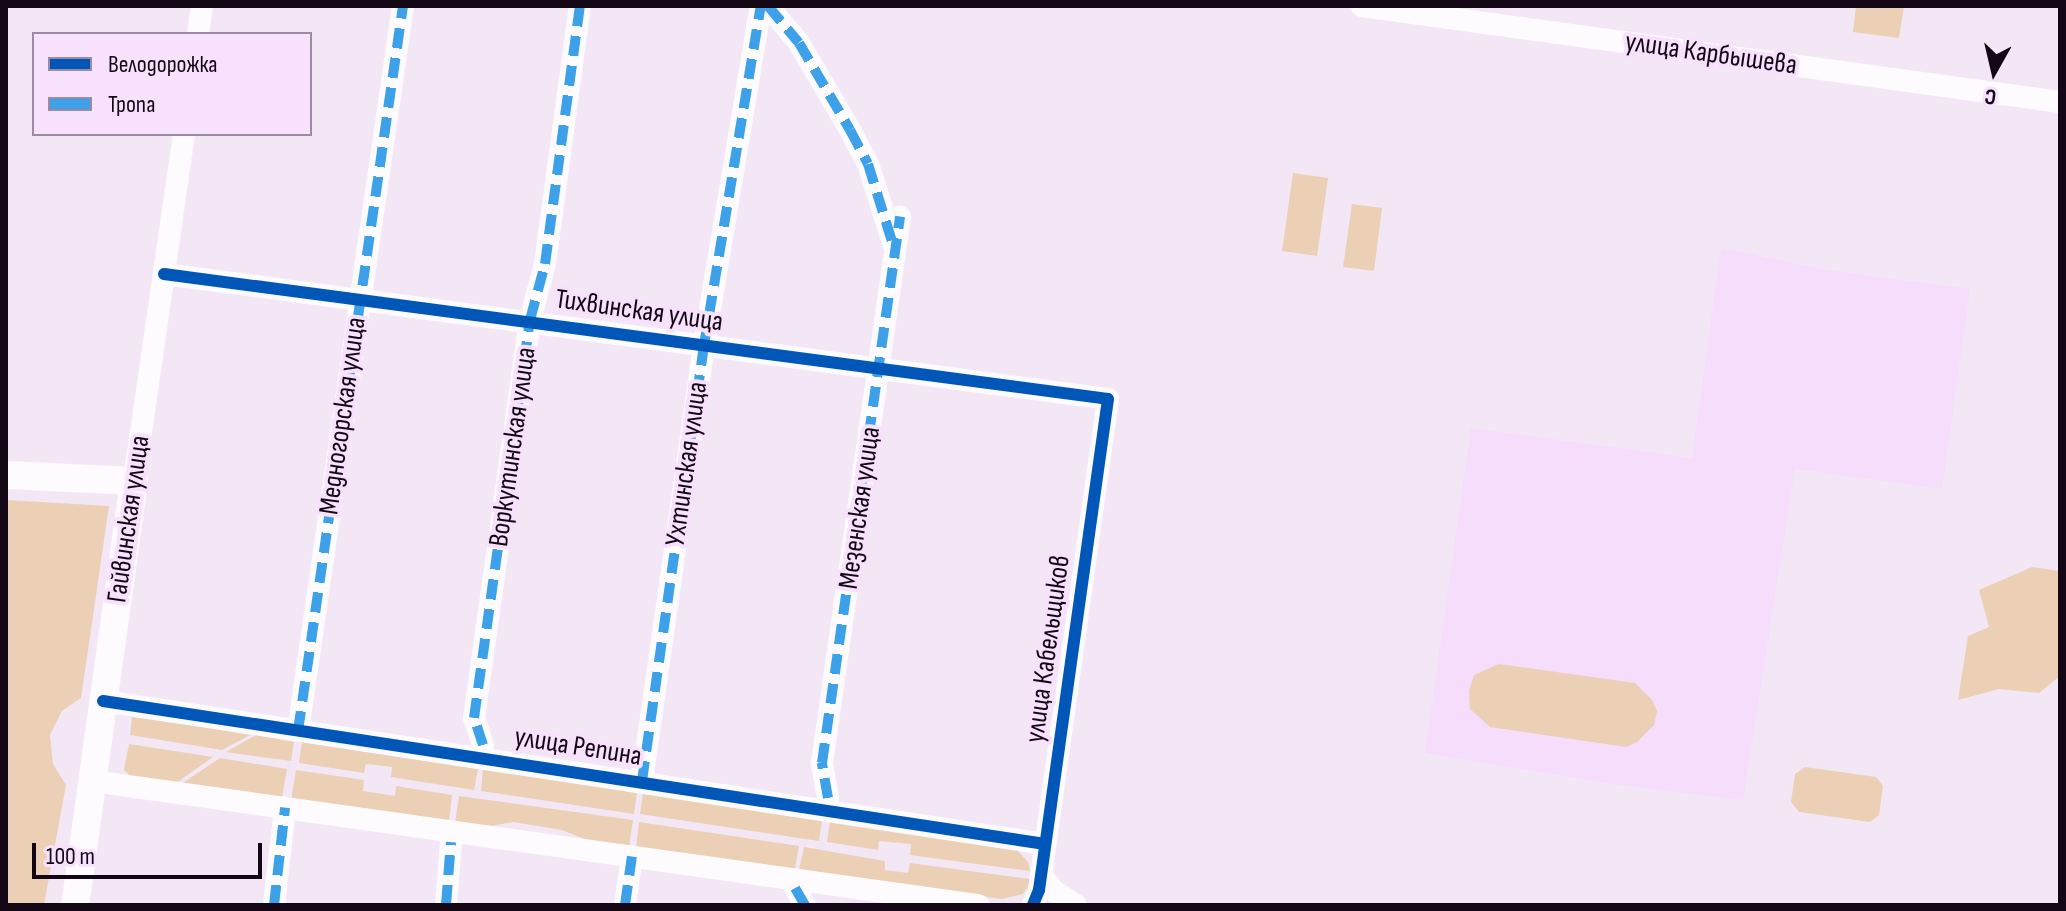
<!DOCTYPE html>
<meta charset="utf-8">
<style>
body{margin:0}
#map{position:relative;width:2066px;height:911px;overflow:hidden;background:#f3e7f6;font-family:"Sofia Sans Condensed",sans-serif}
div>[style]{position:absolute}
.built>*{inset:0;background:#f5ddfb}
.green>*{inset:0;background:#ebd0b5}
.minor>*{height:22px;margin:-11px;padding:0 11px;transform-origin:11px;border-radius:11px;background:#fdfbfe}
.major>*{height:28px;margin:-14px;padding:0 14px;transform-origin:14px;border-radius:14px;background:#fdfbfe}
.quiet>*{height:10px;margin-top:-5px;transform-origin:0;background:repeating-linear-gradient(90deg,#3da1ea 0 20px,transparent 0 30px)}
.cycleway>*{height:12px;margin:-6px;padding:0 6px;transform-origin:6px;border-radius:6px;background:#0057b8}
span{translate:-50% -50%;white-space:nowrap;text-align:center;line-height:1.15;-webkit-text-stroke:8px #f7e1fc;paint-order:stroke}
.street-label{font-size:28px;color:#130716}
.frame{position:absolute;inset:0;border:8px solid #130716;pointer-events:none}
.legend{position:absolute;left:32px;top:32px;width:280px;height:104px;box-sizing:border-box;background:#f7e1fc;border:2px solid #9c8aa0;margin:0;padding:10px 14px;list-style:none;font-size:24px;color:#130716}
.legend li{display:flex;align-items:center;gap:16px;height:40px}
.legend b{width:40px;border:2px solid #9c8aa0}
.north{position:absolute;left:1954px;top:32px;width:80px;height:80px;-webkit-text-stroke:6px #f7e1fc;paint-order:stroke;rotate:188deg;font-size:22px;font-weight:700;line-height:32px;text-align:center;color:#130716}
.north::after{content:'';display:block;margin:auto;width:28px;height:36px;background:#130716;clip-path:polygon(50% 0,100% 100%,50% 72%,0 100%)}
.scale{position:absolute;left:32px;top:843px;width:230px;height:36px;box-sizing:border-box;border:4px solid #130716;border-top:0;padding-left:10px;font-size:24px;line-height:28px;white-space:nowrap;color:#130716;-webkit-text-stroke:6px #f7e1fc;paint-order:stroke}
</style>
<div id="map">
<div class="built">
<div style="clip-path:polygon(1721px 248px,1826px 270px,1970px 289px,1942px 489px,1795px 469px,1743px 800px,1613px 784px,1425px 753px,1471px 428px,1692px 458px)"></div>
</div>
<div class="green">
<div style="clip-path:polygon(1856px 6px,1904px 6px,1899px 38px,1853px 32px)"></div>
<div style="clip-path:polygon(1293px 173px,1328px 178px,1317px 256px,1282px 251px)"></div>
<div style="clip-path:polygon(1352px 204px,1382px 208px,1374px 271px,1343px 267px)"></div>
<div style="clip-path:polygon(6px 500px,109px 506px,81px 698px,62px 711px,50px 735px,53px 764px,66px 785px,44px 905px,6px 905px)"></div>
<div style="clip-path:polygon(2032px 567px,2060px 571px,2060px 676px,2039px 693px,1999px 689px,1958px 700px,1968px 636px,1989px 627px,1979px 590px)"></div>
<div style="clip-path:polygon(1499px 664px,1635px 683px,1652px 700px,1657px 711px,1654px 725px,1637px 742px,1626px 747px,1490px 727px,1470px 709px,1469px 691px,1474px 675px)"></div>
<div style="clip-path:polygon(132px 717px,202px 727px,250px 735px,222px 750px,130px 735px)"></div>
<div style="clip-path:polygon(256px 735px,294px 742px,291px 761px,226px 752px)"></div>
<div style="clip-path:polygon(302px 742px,478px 769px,474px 790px,391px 777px,392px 767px,366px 764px,364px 773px,299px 763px)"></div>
<div style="clip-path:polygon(129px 744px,213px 757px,176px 783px,132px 777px,124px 770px)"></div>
<div style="clip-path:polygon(220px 758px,287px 769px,282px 798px,181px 784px)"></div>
<div style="clip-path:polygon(1805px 767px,1876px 777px,1883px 786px,1879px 815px,1870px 822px,1799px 812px,1791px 802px,1795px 774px)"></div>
<div style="clip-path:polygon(483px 769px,637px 792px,634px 814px,481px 791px)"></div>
<div style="clip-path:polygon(296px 770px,364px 780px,363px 791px,395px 796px,396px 786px,452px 795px,449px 821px,291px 800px)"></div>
<div style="clip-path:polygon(643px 793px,822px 820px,819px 841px,640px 814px)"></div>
<div style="clip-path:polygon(459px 796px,633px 820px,629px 847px,592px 842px,562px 830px,513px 822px,491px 826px,455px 823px)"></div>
<div style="clip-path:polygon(830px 821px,1017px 850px,1028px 862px,1030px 871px,910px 855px,911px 844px,879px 841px,878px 850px,827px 842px)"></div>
<div style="clip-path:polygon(639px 822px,799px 846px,795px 869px,636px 849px)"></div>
<div style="clip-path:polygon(804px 847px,885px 861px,885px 870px,908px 873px,910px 863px,1030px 879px,1029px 885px,1023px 894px,1002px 899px,799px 870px)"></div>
</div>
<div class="minor">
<div style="left:768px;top:6px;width:48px;rotate:50deg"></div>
<div style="left:799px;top:43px;width:101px;rotate:59.6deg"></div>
<div style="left:850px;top:130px;width:38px;rotate:62deg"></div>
<div style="left:868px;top:164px;width:83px;rotate:72.4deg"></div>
<div style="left:1362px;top:6px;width:705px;rotate:7.83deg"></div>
<div style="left:198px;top:34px;width:28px;rotate:-82deg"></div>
<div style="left:164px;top:274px;width:952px;rotate:7.54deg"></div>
<div style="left:1108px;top:399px;width:496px;rotate:98deg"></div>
<div style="left:1039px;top:890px;width:16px;rotate:112deg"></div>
<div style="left:134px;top:481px;width:351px;rotate:-81.8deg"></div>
<div style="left:103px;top:701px;width:953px;rotate:8.63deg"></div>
<div style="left:298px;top:731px;width:733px;rotate:-81.76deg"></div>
<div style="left:483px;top:745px;width:28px;rotate:-108deg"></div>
<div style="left:474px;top:718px;width:402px;rotate:-82deg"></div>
<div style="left:530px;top:320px;width:58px;rotate:-75deg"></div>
<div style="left:545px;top:264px;width:260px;rotate:-82.3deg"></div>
<div style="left:92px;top:781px;width:895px;rotate:7.97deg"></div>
<div style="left:642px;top:781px;width:440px;rotate:-81.9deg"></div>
<div style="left:704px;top:345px;width:344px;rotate:-80.5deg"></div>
<div style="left:828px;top:798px;width:36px;rotate:-100deg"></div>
<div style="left:822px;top:763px;width:552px;rotate:-81.87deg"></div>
<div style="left:1041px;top:875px;width:21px;rotate:51deg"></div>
<div style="left:1054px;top:891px;width:25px;rotate:32deg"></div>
<div style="left:795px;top:888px;width:20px;rotate:60deg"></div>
<div style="left:274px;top:905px;width:98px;rotate:-83.5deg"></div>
<div style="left:446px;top:905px;width:63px;rotate:-85.5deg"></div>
<div style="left:625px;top:905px;width:49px;rotate:-81.9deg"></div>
</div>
<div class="major">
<div style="left:6px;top:475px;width:128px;rotate:2.7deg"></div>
<div style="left:134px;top:481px;width:428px;rotate:97.9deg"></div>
</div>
<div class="quiet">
<div style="left:768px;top:6px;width:48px;rotate:50deg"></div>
<div style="left:799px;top:43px;width:101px;rotate:59.6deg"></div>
<div style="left:850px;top:130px;width:38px;rotate:62deg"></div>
<div style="left:868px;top:164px;width:88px;rotate:72.8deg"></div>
<div style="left:298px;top:731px;width:733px;rotate:-81.76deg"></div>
<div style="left:483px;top:745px;width:28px;rotate:-108deg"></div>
<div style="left:474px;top:718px;width:402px;rotate:-82deg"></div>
<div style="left:530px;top:320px;width:58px;rotate:-75deg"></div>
<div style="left:545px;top:264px;width:260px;rotate:-82.3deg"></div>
<div style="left:642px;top:781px;width:440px;rotate:-81.9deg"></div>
<div style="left:704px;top:345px;width:344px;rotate:-80.5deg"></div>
<div style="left:828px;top:798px;width:36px;rotate:-100deg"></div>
<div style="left:822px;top:763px;width:552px;rotate:-81.87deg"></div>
<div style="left:795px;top:888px;width:20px;rotate:60deg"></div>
<div style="left:274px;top:905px;width:98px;rotate:-83.5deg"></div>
<div style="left:446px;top:905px;width:63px;rotate:-85.5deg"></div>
<div style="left:625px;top:905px;width:49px;rotate:-81.9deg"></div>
</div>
<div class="cycleway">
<div style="left:164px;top:274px;width:952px;rotate:7.54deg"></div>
<div style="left:1108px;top:399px;width:496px;rotate:98deg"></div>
<div style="left:1039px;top:890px;width:16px;rotate:112deg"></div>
<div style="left:103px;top:701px;width:953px;rotate:8.63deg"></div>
</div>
<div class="street-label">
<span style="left:1711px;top:54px;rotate:8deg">улица Карбышева</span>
<span style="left:639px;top:311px;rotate:8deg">Тихвинская улица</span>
<span style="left:343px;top:416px;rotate:-82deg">Медногорская улица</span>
<span style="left:513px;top:447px;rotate:-82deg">Воркутинская улица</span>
<span style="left:687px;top:464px;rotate:-82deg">Ухтинская улица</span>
<span style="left:860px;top:508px;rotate:-82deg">Мезенская улица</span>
<span style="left:129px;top:519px;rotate:-82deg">Гайвинская улица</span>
<span style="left:1048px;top:649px;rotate:-82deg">улица Кабельщиков</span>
<span style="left:578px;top:747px;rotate:9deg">улица Репина</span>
</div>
<div class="frame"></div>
<ul class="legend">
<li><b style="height:10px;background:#0057b8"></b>Велодорожка</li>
<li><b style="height:10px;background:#3da1ea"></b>Тропа</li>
</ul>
<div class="north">С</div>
<div class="scale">100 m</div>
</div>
